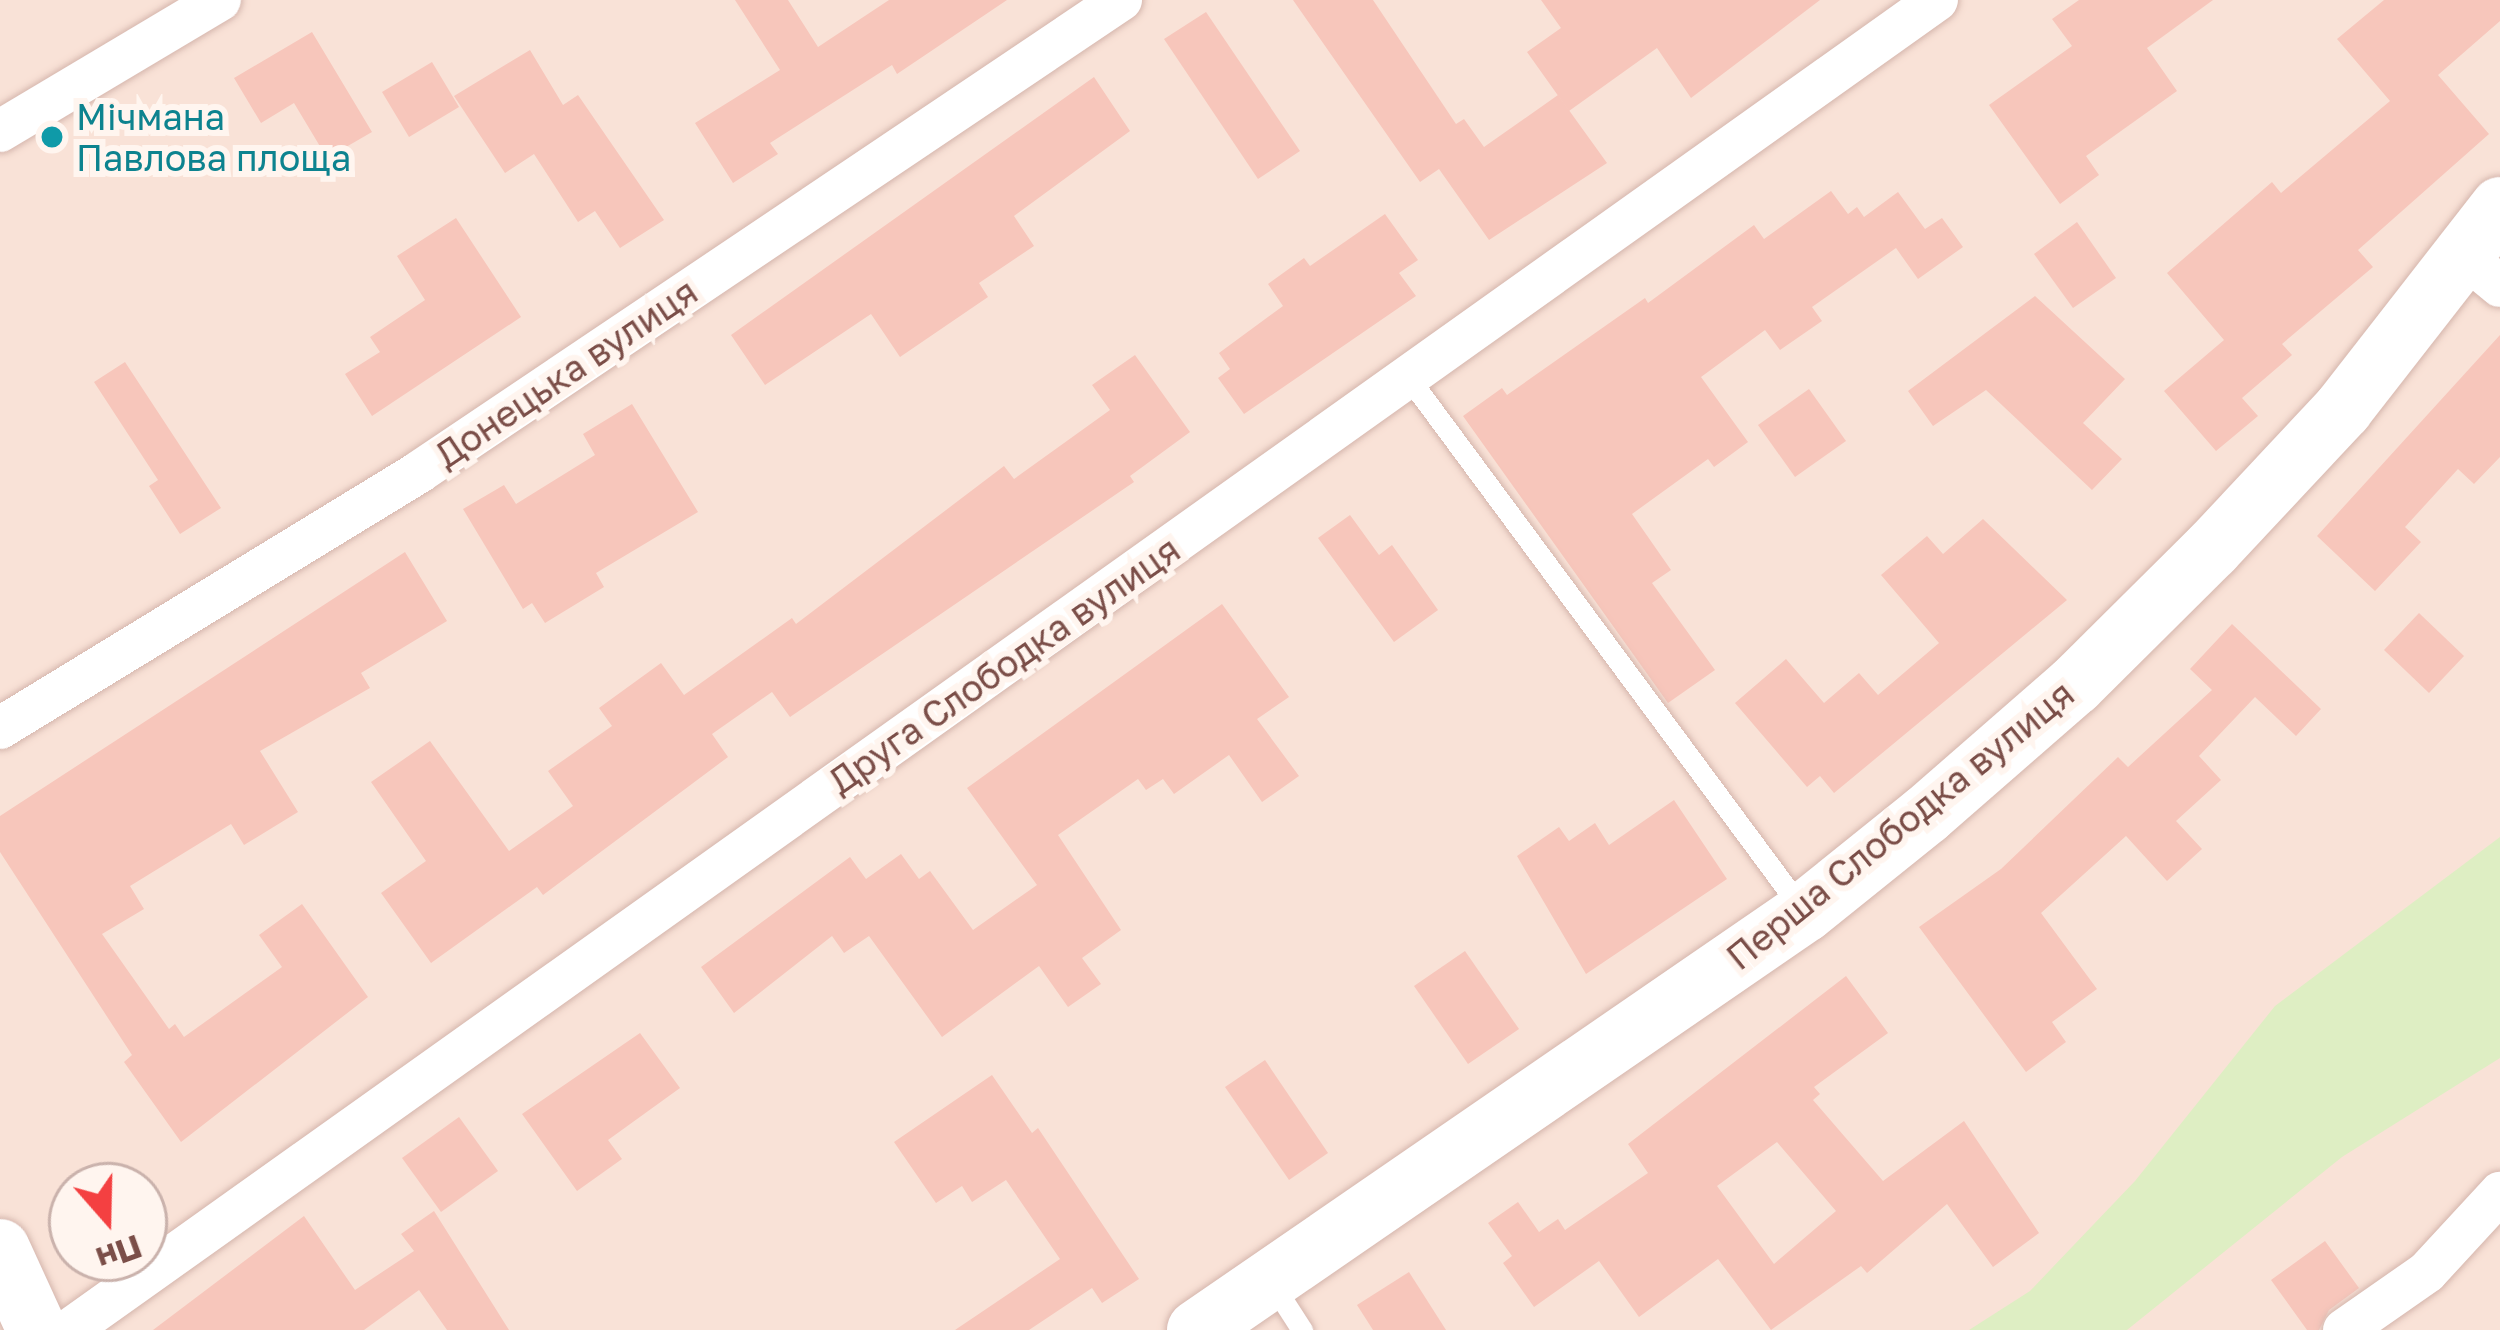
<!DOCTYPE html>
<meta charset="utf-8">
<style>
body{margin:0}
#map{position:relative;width:2500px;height:1330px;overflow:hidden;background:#fef0e7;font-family:"Golos Text",sans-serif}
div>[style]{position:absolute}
.residential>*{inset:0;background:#f9e2d7}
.green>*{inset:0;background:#deeec3}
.building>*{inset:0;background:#f7c6bb}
.roads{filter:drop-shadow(0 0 3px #d5b6ad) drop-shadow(0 0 3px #d5b6ad)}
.lane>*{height:21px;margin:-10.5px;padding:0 10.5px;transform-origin:10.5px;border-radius:10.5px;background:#fff}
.street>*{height:42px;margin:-21px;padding:0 21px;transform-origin:21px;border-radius:21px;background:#fff}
.secondary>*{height:60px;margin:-30px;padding:0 30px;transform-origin:30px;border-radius:30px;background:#fff}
.dots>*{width:33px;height:33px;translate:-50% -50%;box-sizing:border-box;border:6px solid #fff5ef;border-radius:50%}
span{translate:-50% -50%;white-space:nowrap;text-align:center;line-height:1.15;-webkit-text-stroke:12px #fff5ef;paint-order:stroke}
.culture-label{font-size:36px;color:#0d838f}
.left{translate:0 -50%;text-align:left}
.street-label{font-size:36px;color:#7b4e48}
.north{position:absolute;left:48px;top:1162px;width:120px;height:120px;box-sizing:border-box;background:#fff5ef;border:3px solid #cab2ac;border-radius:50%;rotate:160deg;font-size:33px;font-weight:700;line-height:48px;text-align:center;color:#7b4e48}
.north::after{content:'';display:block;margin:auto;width:42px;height:54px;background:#f44041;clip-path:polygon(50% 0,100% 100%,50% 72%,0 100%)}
</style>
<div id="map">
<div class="residential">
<div style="clip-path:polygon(evenodd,0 0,2500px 0,2500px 1330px,0 1330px,0 0,72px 1186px,144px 1186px,144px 1258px,72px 1258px,72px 1186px)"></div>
</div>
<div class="green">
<div style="clip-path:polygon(2500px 837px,2500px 1058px,2342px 1157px,2127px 1330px,1969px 1330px,2030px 1291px,2135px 1181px,2275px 1006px)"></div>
</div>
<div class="building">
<div style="clip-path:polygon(735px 0,788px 0,818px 47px,889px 0,1007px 0,897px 74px,892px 65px,770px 143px,778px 154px,733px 183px,695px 123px,780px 70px)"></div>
<div style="clip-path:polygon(1293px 0,1373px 0,1456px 124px,1464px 119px,1484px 147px,1558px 95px,1607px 163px,1489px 240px,1439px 169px,1420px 182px)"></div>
<div style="clip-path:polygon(1541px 0,1820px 0,1691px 98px,1657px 48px,1569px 111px,1527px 52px,1561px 28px)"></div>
<div style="clip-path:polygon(2079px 0,2213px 0,2147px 48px,2177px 91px,2086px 156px,2099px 175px,2060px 204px,1989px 105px,2072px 46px,2052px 19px)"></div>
<div style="clip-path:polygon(2384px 0,2500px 0,2500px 21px,2438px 75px,2489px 134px,2358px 250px,2373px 267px,2282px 344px,2292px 355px,2242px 398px,2258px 416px,2216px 451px,2164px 391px,2224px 340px,2167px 273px,2272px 182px,2281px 193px,2390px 101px,2337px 39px)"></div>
<div style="clip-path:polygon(1206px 12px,1300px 151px,1258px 179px,1164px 39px)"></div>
<div style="clip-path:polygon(312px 32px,372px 132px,327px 158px,294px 103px,261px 123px,234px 78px)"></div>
<div style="clip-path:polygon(530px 50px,563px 105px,578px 95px,664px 220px,620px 248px,595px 211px,578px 222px,534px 154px,505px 173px,454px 96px)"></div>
<div style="clip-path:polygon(432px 62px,459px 107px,409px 137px,382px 92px)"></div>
<div style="clip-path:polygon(1094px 77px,1130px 131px,1014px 216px,1034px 246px,979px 283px,988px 297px,900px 357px,871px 314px,765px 385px,731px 335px)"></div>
<div style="clip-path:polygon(1831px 191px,1848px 214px,1857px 207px,1864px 217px,1898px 192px,1925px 229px,1942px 218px,1963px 247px,1918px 279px,1896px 248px,1812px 307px,1822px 321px,1780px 350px,1765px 330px,1701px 377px,1748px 442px,1714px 467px,1708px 459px,1632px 514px,1671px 570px,1652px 583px,1715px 670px,1668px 703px,1463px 416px,1502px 388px,1507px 395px,1645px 298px,1648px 303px,1754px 225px,1764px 239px)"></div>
<div style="clip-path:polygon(1385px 214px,1418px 260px,1399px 273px,1416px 296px,1244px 414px,1218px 378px,1230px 369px,1219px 353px,1283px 306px,1268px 284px,1304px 258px,1310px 266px)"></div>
<div style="clip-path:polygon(456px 218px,521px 317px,372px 416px,345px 374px,380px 352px,370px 337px,425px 300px,397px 256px)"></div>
<div style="clip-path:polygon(2077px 222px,2116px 278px,2073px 308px,2034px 254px)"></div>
<div style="clip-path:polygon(2035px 296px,2125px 379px,2083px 423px,2122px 459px,2092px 490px,1986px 390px,1933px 426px,1908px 391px)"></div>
<div style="clip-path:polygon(2500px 335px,2500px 457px,2474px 484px,2458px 469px,2405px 527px,2421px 542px,2375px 591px,2317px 536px)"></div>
<div style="clip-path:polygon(1135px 355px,1190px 432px,1130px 476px,1134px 482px,790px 717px,772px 692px,712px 734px,728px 757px,543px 895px,537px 887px,431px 963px,381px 893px,426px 861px,371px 782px,430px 741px,509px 851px,573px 806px,548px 771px,612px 726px,599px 708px,661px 663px,684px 695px,792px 618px,796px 624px,1004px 466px,1014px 479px,1110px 410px,1092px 385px)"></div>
<div style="clip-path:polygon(125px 362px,221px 508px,180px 534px,149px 486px,158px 480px,94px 382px)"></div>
<div style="clip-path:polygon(1809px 389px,1846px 441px,1795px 477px,1758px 425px)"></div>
<div style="clip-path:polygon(632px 404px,698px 512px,596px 573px,604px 587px,545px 623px,532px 603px,523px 609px,463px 509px,504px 485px,516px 504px,595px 455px,583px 434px)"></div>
<div style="clip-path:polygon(1350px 515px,1379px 555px,1392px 545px,1438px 610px,1394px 642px,1318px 538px)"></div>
<div style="clip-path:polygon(1983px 519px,2067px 600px,1834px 793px,1820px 776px,1807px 787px,1735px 703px,1786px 659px,1824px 703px,1859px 673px,1878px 695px,1939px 643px,1881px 575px,1927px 536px,1943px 554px)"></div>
<div style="clip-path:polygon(405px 552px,447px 621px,361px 673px,370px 688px,260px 751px,298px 812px,244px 845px,231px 824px,130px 886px,144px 909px,102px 934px,169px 1029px,175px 1024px,184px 1037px,282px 967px,259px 935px,302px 904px,368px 997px,181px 1142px,124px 1062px,132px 1055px,0 852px,0 816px)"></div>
<div style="clip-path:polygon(1222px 604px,1289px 697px,1257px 719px,1299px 776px,1262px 802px,1229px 755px,1174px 794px,1163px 779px,1146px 790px,1138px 779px,1058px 835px,1121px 930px,1082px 958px,1101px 984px,1068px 1007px,1039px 966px,942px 1037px,869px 936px,844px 953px,832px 936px,734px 1013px,701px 967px,850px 857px,866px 879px,901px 854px,919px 879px,930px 871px,973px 930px,1037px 885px,967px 788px)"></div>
<div style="clip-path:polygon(2419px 613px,2464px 656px,2429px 693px,2384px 650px)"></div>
<div style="clip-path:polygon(2232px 624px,2321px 709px,2296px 736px,2255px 697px,2199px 756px,2221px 780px,2176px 821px,2202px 849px,2167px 881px,2126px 836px,2041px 913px,2097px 989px,2052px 1022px,2066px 1042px,2026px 1072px,1919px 927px,2001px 869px,2118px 757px,2128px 767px,2212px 690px,2190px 669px)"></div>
<div style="clip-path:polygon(1674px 800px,1727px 879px,1586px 974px,1517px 856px,1559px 827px,1569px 841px,1595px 823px,1609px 845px)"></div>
<div style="clip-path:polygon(1465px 951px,1519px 1029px,1468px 1064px,1414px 986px)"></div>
<div style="clip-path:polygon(evenodd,1846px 976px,1888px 1033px,1814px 1087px,1820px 1094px,1813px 1100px,1883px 1181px,1964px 1121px,2039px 1233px,1993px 1267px,1947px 1204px,1867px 1273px,1861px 1266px,1771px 1330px,1718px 1259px,1639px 1317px,1599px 1261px,1534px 1307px,1503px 1263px,1512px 1256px,1488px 1223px,1518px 1202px,1539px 1232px,1558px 1219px,1565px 1230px,1648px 1173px,1628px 1144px,1846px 976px,1777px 1142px,1836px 1211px,1774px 1264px,1717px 1186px,1777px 1142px)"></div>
<div style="clip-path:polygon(640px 1033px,680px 1088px,608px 1140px,622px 1159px,577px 1191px,522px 1114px)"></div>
<div style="clip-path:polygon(1265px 1060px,1328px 1153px,1289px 1180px,1225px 1087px)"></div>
<div style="clip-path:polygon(992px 1075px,1032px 1133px,1038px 1128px,1139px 1279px,1102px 1303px,1092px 1288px,1029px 1330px,955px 1330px,1060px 1259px,1006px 1180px,972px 1202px,962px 1186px,936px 1203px,894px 1142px)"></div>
<div style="clip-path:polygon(459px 1117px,498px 1171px,441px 1212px,402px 1158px)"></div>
<div style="clip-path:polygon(434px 1211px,509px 1330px,447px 1330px,419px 1290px,364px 1330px,153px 1330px,304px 1216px,355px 1290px,414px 1251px,401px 1234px)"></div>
<div style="clip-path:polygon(2325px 1241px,2359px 1288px,2329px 1310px,2319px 1330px,2307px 1330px,2271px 1280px)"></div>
<div style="clip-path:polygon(1409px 1272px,1446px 1330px,1373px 1330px,1357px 1305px)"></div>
</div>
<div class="roads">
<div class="lane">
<div style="left:1408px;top:377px;width:666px;rotate:53.49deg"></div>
<div style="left:1273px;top:1285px;width:54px;rotate:57.2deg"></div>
</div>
<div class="street">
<div style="left:0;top:131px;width:256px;rotate:-30.8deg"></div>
<div style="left:2466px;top:258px;width:44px;rotate:39.5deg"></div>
<div style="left:0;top:728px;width:491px;rotate:-31.4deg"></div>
<div style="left:419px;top:472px;width:846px;rotate:-33.92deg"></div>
<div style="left:69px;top:1330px;width:2293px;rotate:-35.45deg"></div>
<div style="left:2344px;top:1330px;width:101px;rotate:-34.9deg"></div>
<div style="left:2427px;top:1272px;width:108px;rotate:-47.3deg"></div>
</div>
<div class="secondary">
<div style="left:0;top:1249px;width:89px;rotate:65.4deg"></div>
<div style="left:1197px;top:1330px;width:738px;rotate:-34.51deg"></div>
<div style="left:1805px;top:912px;width:156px;rotate:-38.8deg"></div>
<div style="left:1927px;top:814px;width:196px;rotate:-41.1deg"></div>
<div style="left:2075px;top:685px;width:193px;rotate:-44.8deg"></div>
<div style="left:2212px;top:549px;width:192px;rotate:-46.9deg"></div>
<div style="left:2343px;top:409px;width:256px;rotate:-52.1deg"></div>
</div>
</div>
<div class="dots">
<div style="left:52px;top:137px;background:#0f9aa8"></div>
</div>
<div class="culture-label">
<span class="left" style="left:76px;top:137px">Мічмана<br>Павлова площа</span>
</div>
<div class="street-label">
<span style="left:566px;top:373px;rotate:-34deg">Донецька вулиця</span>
<span style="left:1004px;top:665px;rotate:-35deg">Друга Слободка вулиця</span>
<span style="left:1900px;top:825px;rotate:-39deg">Перша Слободка вулиця</span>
</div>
<div class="north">Пн</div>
</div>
